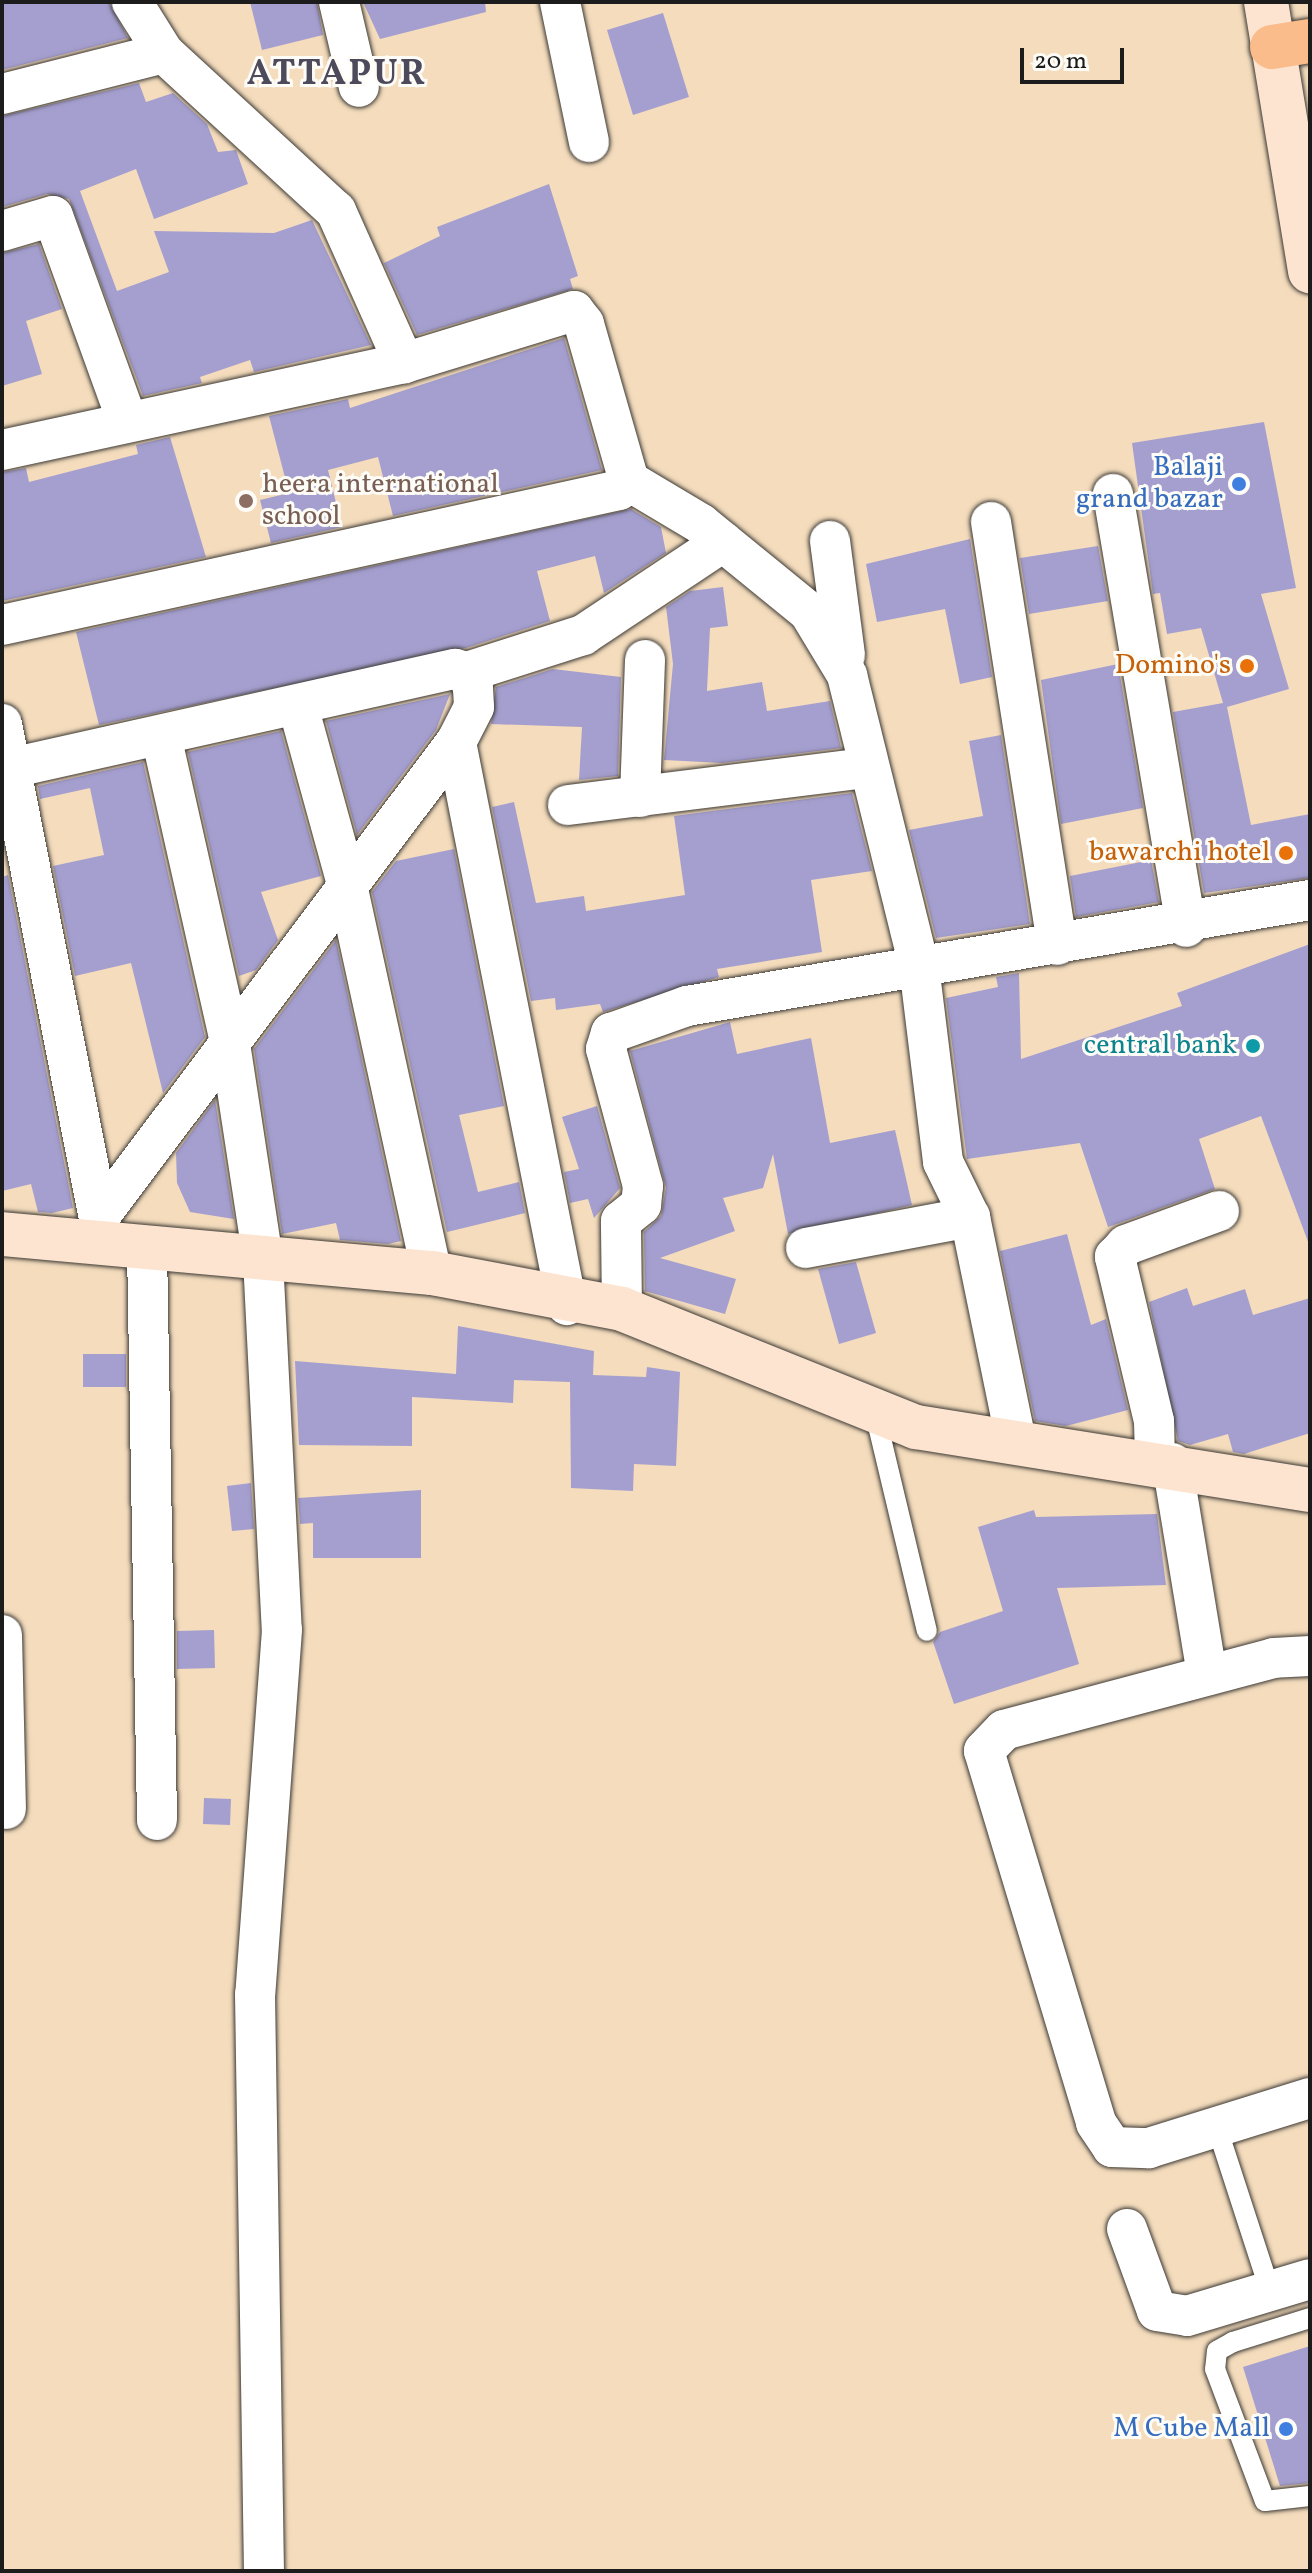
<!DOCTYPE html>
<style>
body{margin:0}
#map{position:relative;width:1312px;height:2573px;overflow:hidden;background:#f4dcbd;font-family:Vollkorn,serif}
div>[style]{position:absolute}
.building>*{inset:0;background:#a59fcf}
.roads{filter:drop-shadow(0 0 2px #3c3934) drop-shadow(0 0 2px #3c3934)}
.lane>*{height:20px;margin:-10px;padding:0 10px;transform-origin:10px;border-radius:10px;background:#fff}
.street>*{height:40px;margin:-20px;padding:0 20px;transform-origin:20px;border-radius:20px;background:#fff}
.secondary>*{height:44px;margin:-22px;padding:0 22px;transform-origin:22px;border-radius:22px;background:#fde4d1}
.primary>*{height:44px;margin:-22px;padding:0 22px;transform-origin:22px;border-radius:22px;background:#fabc8b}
.dots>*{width:22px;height:22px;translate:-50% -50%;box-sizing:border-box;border:4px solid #fdfcf7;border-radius:50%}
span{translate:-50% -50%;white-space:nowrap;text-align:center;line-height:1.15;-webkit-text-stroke:6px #fdfcf7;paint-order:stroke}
.shop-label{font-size:28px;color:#366cbe}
.right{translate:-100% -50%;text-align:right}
.education-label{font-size:28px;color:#785e54}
.left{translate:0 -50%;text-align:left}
.food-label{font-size:28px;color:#c56008}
.culture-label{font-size:28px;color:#0d838f}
.district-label{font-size:36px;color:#4c4a5b;font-weight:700;letter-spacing:2px}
.frame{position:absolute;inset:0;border:4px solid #1c1c1c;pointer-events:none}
.scale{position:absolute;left:1020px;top:48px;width:104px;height:36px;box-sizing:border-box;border:4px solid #1c1c1c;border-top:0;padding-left:10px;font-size:24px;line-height:28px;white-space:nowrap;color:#1c1c1c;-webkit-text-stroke:6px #fdfcf7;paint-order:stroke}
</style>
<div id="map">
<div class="building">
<div style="clip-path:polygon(2px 2px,109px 2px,128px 38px,2px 70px)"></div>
<div style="clip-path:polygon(250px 2px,317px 2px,323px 35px,262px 50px)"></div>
<div style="clip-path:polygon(363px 2px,485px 2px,486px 12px,380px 39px)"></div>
<div style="clip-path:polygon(663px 13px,689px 97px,633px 115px,607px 30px)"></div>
<div style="clip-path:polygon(139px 83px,146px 102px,173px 93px,207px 124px,218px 152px,236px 150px,248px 184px,154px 219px,136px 169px,80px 191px,117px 291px,169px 272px,154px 231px,274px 233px,312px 220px,371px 345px,254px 372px,250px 360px,200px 377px,202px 383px,143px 396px,69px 199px,47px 194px,2px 207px,2px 116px)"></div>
<div style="clip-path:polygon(549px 184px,578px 276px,570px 279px,573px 289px,417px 335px,384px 263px,440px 236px,437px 227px)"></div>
<div style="clip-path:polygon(39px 244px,62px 309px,26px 321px,42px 374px,2px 386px,2px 253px)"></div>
<div style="clip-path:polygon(564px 338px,602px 470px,393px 516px,378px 457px,328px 470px,342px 527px,271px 543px,260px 500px,289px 493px,269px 416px,348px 399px,350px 408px)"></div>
<div style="clip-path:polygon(1264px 422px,1296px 588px,1261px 594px,1289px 689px,1227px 707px,1251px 825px,1310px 814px,1310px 878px,1204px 893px,1173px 712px,1223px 703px,1201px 628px,1167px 634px,1160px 593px,1153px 594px,1132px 443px)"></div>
<div style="clip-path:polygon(170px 437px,206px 557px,2px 601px,2px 472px,26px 468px,29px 482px,138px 454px,136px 445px)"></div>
<div style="clip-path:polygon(631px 509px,661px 527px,666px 553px,604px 593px,595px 556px,537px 571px,550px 621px,466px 648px,99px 725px,76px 632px)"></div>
<div style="clip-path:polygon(970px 539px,992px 677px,960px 684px,945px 609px,877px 622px,866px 564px)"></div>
<div style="clip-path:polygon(1098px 546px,1108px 601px,1029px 614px,1020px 558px)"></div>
<div style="clip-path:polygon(723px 587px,728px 626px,710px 628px,707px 691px,762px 682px,767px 711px,830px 701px,841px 748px,722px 763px,664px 760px,673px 664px,666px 607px,690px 591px)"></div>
<div style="clip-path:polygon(1118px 664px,1143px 808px,1061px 824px,1041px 680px)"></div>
<div style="clip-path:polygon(553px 669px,621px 677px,618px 776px,579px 780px,582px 727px,491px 724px,496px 687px)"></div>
<div style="clip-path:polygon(450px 694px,436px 730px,357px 835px,326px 721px)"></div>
<div style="clip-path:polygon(281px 731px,321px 876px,261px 892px,278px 940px,256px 970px,239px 976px,188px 752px)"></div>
<div style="clip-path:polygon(1001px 735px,1030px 924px,936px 938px,909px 830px,983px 816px,969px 741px)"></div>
<div style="clip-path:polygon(143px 762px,205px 1037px,163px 1093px,131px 963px,75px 976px,53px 866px,104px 855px,90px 788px,40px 799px,38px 786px)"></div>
<div style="clip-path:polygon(852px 793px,872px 871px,811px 880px,822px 952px,717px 969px,719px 977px,603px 1012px,600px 1004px,556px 1010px,555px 998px,531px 1001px,492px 807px,514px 802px,536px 903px,584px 896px,586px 911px,685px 895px,674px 816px)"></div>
<div style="clip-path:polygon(454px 849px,504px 1106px,459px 1115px,478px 1192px,519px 1182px,525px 1213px,447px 1232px,372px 892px,396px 861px)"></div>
<div style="clip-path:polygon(1151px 860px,1159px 902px,1076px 917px,1070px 876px)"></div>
<div style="clip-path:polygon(8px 875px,73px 1208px,52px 1213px,38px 1212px,31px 1184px,2px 1191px,2px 877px)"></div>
<div style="clip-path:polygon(336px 940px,401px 1241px,388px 1244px,340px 1240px,336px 1223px,282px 1234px,254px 1049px)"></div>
<div style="clip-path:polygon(1310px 944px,1310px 1247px,1261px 1116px,1199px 1139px,1215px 1189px,1108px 1227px,1080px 1143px,967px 1159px,946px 998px,998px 987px,996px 977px,1019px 973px,1021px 1059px,1182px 1006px,1177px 993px)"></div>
<div style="clip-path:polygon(730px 1022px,737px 1054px,811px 1038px,830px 1143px,895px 1130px,912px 1205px,788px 1234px,773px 1154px,763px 1188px,723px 1198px,735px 1231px,660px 1258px,736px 1279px,725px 1314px,645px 1291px,644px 1232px,661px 1216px,666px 1188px,630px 1051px)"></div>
<div style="clip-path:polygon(215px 1100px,234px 1219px,190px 1212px,177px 1183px,176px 1153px)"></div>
<div style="clip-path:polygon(597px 1106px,620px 1188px,594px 1218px,588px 1199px,570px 1203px,564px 1172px,579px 1169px,562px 1117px)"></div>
<div style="clip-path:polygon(1067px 1234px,1091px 1325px,1106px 1319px,1128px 1410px,1066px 1426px,1035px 1421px,1000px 1251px)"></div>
<div style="clip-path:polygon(856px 1262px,876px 1333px,839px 1344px,818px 1269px)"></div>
<div style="clip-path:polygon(1187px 1288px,1193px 1306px,1245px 1289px,1253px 1315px,1310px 1298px,1310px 1433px,1244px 1454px,1233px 1452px,1228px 1434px,1190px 1445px,1178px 1441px,1149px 1302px)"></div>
<div style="clip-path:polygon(458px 1326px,594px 1351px,593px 1375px,646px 1377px,647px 1367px,680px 1372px,676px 1466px,634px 1464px,633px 1491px,571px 1488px,570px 1382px,514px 1380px,513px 1403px,412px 1397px,412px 1446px,299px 1445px,295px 1361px,456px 1374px)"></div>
<div style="clip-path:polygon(83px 1354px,126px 1354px,126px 1387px,83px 1387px)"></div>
<div style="clip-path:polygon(251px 1483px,254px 1529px,232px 1531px,227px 1486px)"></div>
<div style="clip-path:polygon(421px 1490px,421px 1558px,313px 1558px,313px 1523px,300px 1524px,298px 1498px)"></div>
<div style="clip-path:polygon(1034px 1510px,1036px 1517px,1157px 1514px,1166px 1585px,1057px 1588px,1079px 1664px,954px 1704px,933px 1642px,940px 1632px,1003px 1611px,978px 1527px)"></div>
<div style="clip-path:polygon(214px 1630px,215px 1668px,177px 1669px,177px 1631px)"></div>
<div style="clip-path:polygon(204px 1798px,231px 1799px,230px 1825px,203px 1824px)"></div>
<div style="clip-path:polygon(1310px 2346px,1310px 2483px,1280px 2486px,1243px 2367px)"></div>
</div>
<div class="roads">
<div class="lane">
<div style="left:874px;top:1409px;width:228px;rotate:76.6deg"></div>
<div style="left:1222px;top:2143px;width:156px;rotate:72deg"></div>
<div style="left:1310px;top:2318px;width:81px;rotate:162.7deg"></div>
<div style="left:1233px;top:2342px;width:18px;rotate:151deg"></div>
<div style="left:1217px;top:2351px;width:18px;rotate:96deg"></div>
<div style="left:1215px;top:2369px;width:141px;rotate:69.3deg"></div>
<div style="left:1265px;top:2501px;width:45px;rotate:-6.3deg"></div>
</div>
<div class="street">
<div style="left:132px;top:2px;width:60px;rotate:57.9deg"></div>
<div style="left:164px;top:53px;width:234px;rotate:42.6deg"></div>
<div style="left:336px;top:211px;width:167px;rotate:65.9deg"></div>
<div style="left:339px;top:2px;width:87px;rotate:76.8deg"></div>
<div style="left:560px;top:2px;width:143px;rotate:78.3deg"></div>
<div style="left:2px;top:94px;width:167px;rotate:-14.2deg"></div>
<div style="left:2px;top:231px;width:53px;rotate:-16.4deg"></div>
<div style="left:53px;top:216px;width:215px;rotate:70.1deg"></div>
<div style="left:2px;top:450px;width:411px;rotate:-12.2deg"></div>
<div style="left:404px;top:363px;width:178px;rotate:-17deg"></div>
<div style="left:574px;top:311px;width:16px;rotate:52deg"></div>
<div style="left:584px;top:324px;width:163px;rotate:74deg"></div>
<div style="left:629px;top:481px;width:84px;rotate:30.8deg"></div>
<div style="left:701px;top:524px;width:139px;rotate:39.2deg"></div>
<div style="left:809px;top:612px;width:74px;rotate:58.9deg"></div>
<div style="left:847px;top:675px;width:300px;rotate:76.1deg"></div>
<div style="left:919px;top:966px;width:197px;rotate:83deg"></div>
<div style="left:943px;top:1162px;width:61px;rotate:63.9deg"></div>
<div style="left:970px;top:1217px;width:230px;rotate:78.4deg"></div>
<div style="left:1113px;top:494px;width:439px;rotate:80.4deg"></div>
<div style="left:991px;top:522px;width:428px;rotate:81.1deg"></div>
<div style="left:830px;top:541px;width:115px;rotate:82.5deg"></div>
<div style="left:2px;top:625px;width:632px;rotate:-12.34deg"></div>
<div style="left:619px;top:490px;width:13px;rotate:-42deg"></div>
<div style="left:467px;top:672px;width:122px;rotate:-17.7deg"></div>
<div style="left:583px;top:635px;width:168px;rotate:-33.6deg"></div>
<div style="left:298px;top:706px;width:180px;rotate:74.6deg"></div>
<div style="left:346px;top:880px;width:402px;rotate:77.7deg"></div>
<div style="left:2px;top:724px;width:520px;rotate:78.91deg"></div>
<div style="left:162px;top:740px;width:304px;rotate:77.3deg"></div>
<div style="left:229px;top:1037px;width:225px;rotate:81.3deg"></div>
<div style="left:263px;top:1259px;width:371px;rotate:87.1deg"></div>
<div style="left:282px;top:1630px;width:365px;rotate:94.2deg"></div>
<div style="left:255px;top:1994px;width:577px;rotate:89.11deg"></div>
<div style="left:456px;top:742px;width:574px;rotate:78.85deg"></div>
<div style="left:2px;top:770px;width:464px;rotate:-12.6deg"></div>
<div style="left:455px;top:669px;width:12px;rotate:14deg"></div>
<div style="left:467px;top:672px;width:17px;rotate:69deg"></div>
<div style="left:473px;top:688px;width:19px;rotate:87deg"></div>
<div style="left:474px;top:707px;width:39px;rotate:117deg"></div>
<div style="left:456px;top:742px;width:594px;rotate:126.93deg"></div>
<div style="left:640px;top:797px;width:137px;rotate:-87.9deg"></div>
<div style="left:568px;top:805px;width:301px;rotate:-7.1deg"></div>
<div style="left:147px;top:1247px;width:573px;rotate:89deg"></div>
<div style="left:806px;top:1248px;width:167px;rotate:-10.7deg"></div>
<div style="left:622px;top:1309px;width:88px;rotate:-90.7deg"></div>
<div style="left:621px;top:1221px;width:26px;rotate:-39deg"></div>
<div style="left:641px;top:1205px;width:19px;rotate:-84deg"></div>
<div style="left:643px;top:1186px;width:142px;rotate:-105.1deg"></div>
<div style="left:606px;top:1049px;width:17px;rotate:-73deg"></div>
<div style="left:611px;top:1033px;width:81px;rotate:-19.6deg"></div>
<div style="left:687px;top:1006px;width:632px;rotate:-9.66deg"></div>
<div style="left:1155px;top:1461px;width:40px;rotate:-91.4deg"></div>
<div style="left:1154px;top:1421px;width:169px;rotate:-103.4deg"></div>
<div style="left:1115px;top:1257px;width:16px;rotate:-47deg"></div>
<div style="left:1126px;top:1245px;width:99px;rotate:-20.1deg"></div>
<div style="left:1172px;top:1463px;width:215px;rotate:80.6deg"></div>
<div style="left:2px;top:1635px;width:174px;rotate:88.7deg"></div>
<div style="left:1310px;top:1656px;width:36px;rotate:177deg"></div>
<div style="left:1274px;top:1658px;width:279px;rotate:165.1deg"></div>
<div style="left:1004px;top:1730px;width:29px;rotate:134deg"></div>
<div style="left:984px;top:1751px;width:388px;rotate:73.2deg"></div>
<div style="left:1096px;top:2123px;width:29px;rotate:56deg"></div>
<div style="left:1112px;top:2147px;width:37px;rotate:2deg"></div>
<div style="left:1149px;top:2148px;width:169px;rotate:-17.3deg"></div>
<div style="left:1127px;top:2229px;width:87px;rotate:69.9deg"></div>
<div style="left:1157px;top:2311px;width:30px;rotate:9deg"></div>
<div style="left:1187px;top:2316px;width:128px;rotate:-16.7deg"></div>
</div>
<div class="secondary">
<div style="left:1266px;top:2px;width:273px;rotate:80.7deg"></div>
<div style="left:2px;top:1234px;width:432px;rotate:5.2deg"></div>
<div style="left:432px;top:1273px;width:193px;rotate:10.7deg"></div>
<div style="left:622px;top:1309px;width:317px;rotate:21.9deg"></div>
<div style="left:916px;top:1427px;width:399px;rotate:9.1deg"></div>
</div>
<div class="primary">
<div style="left:1272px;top:47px;width:38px;rotate:-9deg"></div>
</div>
</div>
<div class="dots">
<div style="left:1239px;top:484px;background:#3f7fe0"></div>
<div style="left:246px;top:501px;background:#8d6e63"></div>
<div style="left:1247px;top:666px;background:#e8710a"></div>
<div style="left:1286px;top:853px;background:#e8710a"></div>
<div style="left:1253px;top:1046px;background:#0f9aa8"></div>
<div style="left:1286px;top:2429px;background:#3f7fe0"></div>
</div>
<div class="shop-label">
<span class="right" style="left:1223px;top:484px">Balaji<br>grand bazar</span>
<span class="right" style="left:1270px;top:2429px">M Cube Mall</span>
</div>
<div class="education-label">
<span class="left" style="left:262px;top:501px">heera international<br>school</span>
</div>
<div class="food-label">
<span class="right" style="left:1231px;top:666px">Domino's</span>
<span class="right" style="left:1270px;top:853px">bawarchi hotel</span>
</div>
<div class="culture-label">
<span class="right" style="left:1237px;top:1046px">central bank</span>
</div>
<div class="district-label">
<span style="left:337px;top:76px">ATTAPUR</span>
</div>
<div class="frame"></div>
<div class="scale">20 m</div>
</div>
